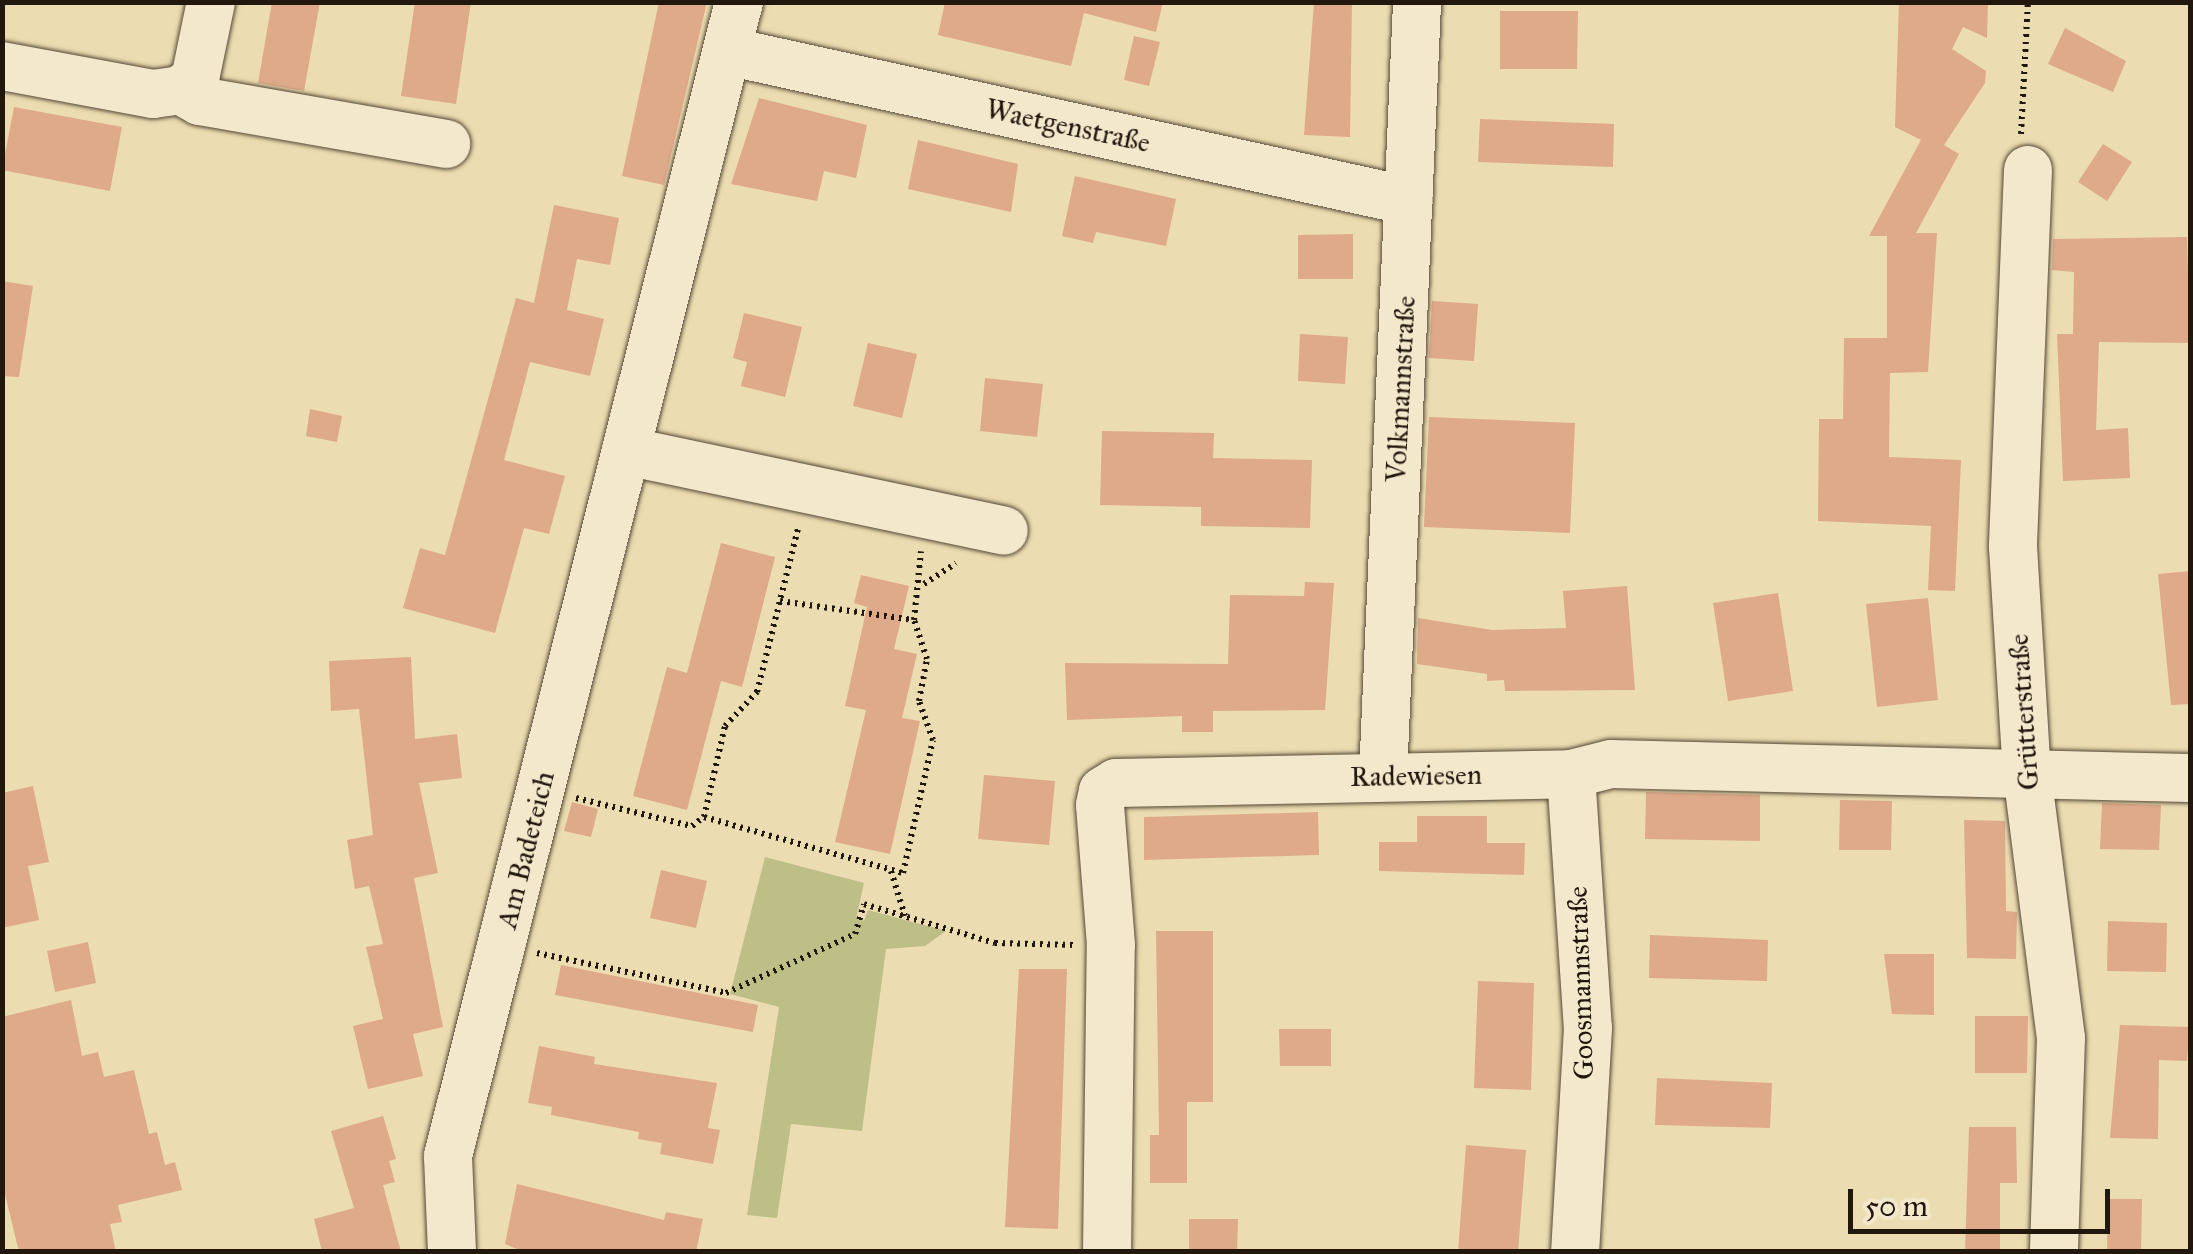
<!DOCTYPE html>
<meta charset="utf-8">
<style>
body{margin:0}
#map{position:relative;width:2193px;height:1254px;overflow:hidden;background:#ecdcb1;font-family:"IM FELL Great Primer",serif}
div>[style]{position:absolute}
.green>*{inset:0;background:#bebe87}
.building>*{inset:0;background:#deaa8a}
.path>*{height:6px;margin-top:-3px;transform-origin:0;background:repeating-linear-gradient(90deg,#22170d 0 2.5px,transparent 0 7.5px)}
.roads{filter:drop-shadow(0 0 2px #544836) drop-shadow(0 0 2px #544836)}
.minor>*{height:48px;margin:-24px;padding:0 24px;transform-origin:24px;border-radius:24px;background:#f3e8cc}
span{translate:-50% -50%;white-space:nowrap;text-align:center;line-height:1.15;-webkit-text-stroke:10px #f3e8cc;paint-order:stroke}
.street-label{font-size:28px;color:#22170d}
.frame{position:absolute;inset:0;border:5px solid #22170d;pointer-events:none}
.scale{position:absolute;left:1848px;top:1189px;width:262px;height:45px;box-sizing:border-box;border:5px solid #22170d;border-top:0;padding-left:12px;font-size:30px;line-height:35px;white-space:nowrap;color:#22170d;-webkit-text-stroke:8px #f3e8cc;paint-order:stroke}
</style>
<div id="map">
<div class="green">
<div style="clip-path:polygon(765px 857px,864px 883px,856px 919px,864px 921px,868px 910px,946px 931px,925px 946px,886px 949px,862px 1131px,791px 1124px,777px 1218px,747px 1215px,779px 1007px,730px 994px)"></div>
</div>
<div class="building">
<div style="clip-path:polygon(272px 2px,320px 2px,304px 91px,258px 83px)"></div>
<div style="clip-path:polygon(415px 2px,471px 2px,456px 104px,401px 96px)"></div>
<div style="clip-path:polygon(659px 2px,707px 2px,664px 185px,622px 176px)"></div>
<div style="clip-path:polygon(945px 2px,1163px 2px,1156px 32px,1084px 13px,1071px 66px,938px 35px)"></div>
<div style="clip-path:polygon(1314px 2px,1352px 2px,1350px 137px,1304px 135px)"></div>
<div style="clip-path:polygon(1899px 2px,1988px 2px,1987px 38px,1963px 27px,1952px 49px,1986px 71px,1985px 83px,1944px 145px,1959px 154px,1916px 233px,1937px 233px,1928px 372px,1890px 373px,1889px 457px,1961px 460px,1955px 591px,1928px 590px,1931px 526px,1818px 521px,1819px 419px,1843px 419px,1844px 338px,1887px 338px,1887px 236px,1869px 236px,1921px 140px,1895px 127px)"></div>
<div style="clip-path:polygon(1500px 11px,1578px 11px,1577px 69px,1500px 69px)"></div>
<div style="clip-path:polygon(2065px 28px,2126px 61px,2113px 92px,2048px 64px)"></div>
<div style="clip-path:polygon(1134px 36px,1160px 42px,1149px 86px,1124px 80px)"></div>
<div style="clip-path:polygon(759px 98px,867px 125px,856px 178px,824px 171px,817px 201px,731px 184px)"></div>
<div style="clip-path:polygon(14px 107px,122px 127px,110px 191px,2px 170px)"></div>
<div style="clip-path:polygon(1480px 119px,1614px 124px,1613px 167px,1478px 162px)"></div>
<div style="clip-path:polygon(918px 140px,1018px 164px,1011px 212px,908px 189px)"></div>
<div style="clip-path:polygon(2103px 144px,2132px 162px,2107px 201px,2078px 182px)"></div>
<div style="clip-path:polygon(1075px 176px,1176px 199px,1166px 246px,1096px 232px,1093px 243px,1062px 236px)"></div>
<div style="clip-path:polygon(554px 205px,619px 218px,610px 265px,577px 259px,567px 310px,604px 319px,590px 376px,530px 362px,504px 460px,565px 476px,549px 534px,524px 528px,495px 633px,403px 608px,420px 548px,445px 555px,516px 298px,534px 303px)"></div>
<div style="clip-path:polygon(1353px 234px,1353px 279px,1298px 279px,1298px 235px)"></div>
<div style="clip-path:polygon(2187px 237px,2190px 343px,2099px 342px,2096px 430px,2128px 428px,2130px 478px,2063px 481px,2057px 334px,2073px 334px,2074px 272px,2052px 270px,2053px 239px)"></div>
<div style="clip-path:polygon(2px 281px,33px 286px,19px 377px,2px 376px)"></div>
<div style="clip-path:polygon(1432px 301px,1478px 304px,1474px 361px,1429px 358px)"></div>
<div style="clip-path:polygon(744px 313px,802px 327px,785px 397px,741px 386px,747px 362px,733px 358px)"></div>
<div style="clip-path:polygon(1300px 334px,1348px 337px,1345px 384px,1298px 381px)"></div>
<div style="clip-path:polygon(868px 343px,917px 354px,902px 418px,853px 406px)"></div>
<div style="clip-path:polygon(985px 378px,1043px 384px,1037px 437px,980px 431px)"></div>
<div style="clip-path:polygon(310px 409px,342px 416px,337px 442px,306px 436px)"></div>
<div style="clip-path:polygon(1429px 417px,1575px 423px,1570px 533px,1424px 527px)"></div>
<div style="clip-path:polygon(1102px 431px,1214px 433px,1213px 458px,1312px 460px,1310px 528px,1201px 526px,1201px 507px,1100px 505px)"></div>
<div style="clip-path:polygon(721px 543px,775px 557px,742px 687px,721px 681px,687px 810px,633px 796px,667px 667px,687px 673px)"></div>
<div style="clip-path:polygon(2190px 571px,2190px 704px,2171px 705px,2158px 574px)"></div>
<div style="clip-path:polygon(861px 575px,909px 586px,894px 649px,917px 654px,902px 718px,920px 721px,890px 854px,835px 842px,866px 710px,845px 706px,867px 607px,854px 603px)"></div>
<div style="clip-path:polygon(1305px 582px,1334px 583px,1325px 710px,1213px 711px,1213px 732px,1182px 732px,1182px 716px,1067px 720px,1065px 663px,1228px 664px,1230px 595px,1304px 596px)"></div>
<div style="clip-path:polygon(1627px 586px,1635px 690px,1505px 691px,1504px 680px,1487px 681px,1487px 674px,1417px 664px,1418px 618px,1492px 630px,1566px 628px,1563px 591px)"></div>
<div style="clip-path:polygon(1778px 593px,1793px 691px,1728px 701px,1713px 603px)"></div>
<div style="clip-path:polygon(1928px 598px,1938px 700px,1877px 707px,1866px 604px)"></div>
<div style="clip-path:polygon(411px 657px,415px 739px,457px 734px,462px 778px,419px 783px,438px 873px,414px 878px,443px 1027px,413px 1034px,423px 1076px,368px 1089px,353px 1026px,383px 1019px,366px 947px,383px 944px,369px 886px,355px 889px,347px 840px,373px 835px,359px 709px,331px 711px,329px 661px)"></div>
<div style="clip-path:polygon(984px 775px,1055px 781px,1049px 845px,978px 839px)"></div>
<div style="clip-path:polygon(33px 786px,49px 862px,28px 866px,39px 920px,2px 928px,2px 793px)"></div>
<div style="clip-path:polygon(1646px 792px,1760px 795px,1760px 841px,1645px 839px)"></div>
<div style="clip-path:polygon(1840px 800px,1892px 801px,1891px 850px,1839px 850px)"></div>
<div style="clip-path:polygon(572px 802px,598px 809px,591px 837px,564px 831px)"></div>
<div style="clip-path:polygon(2102px 803px,2161px 805px,2159px 850px,2100px 849px)"></div>
<div style="clip-path:polygon(1318px 812px,1319px 855px,1144px 860px,1144px 817px)"></div>
<div style="clip-path:polygon(1417px 816px,1487px 816px,1487px 843px,1525px 843px,1524px 875px,1379px 871px,1379px 842px,1417px 842px)"></div>
<div style="clip-path:polygon(1964px 820px,2005px 821px,2006px 911px,2017px 912px,2016px 959px,1967px 958px)"></div>
<div style="clip-path:polygon(661px 870px,707px 881px,696px 928px,650px 918px)"></div>
<div style="clip-path:polygon(2108px 921px,2167px 923px,2166px 972px,2107px 971px)"></div>
<div style="clip-path:polygon(1156px 931px,1213px 931px,1213px 1102px,1187px 1102px,1187px 1183px,1150px 1183px,1150px 1135px,1159px 1135px)"></div>
<div style="clip-path:polygon(1650px 935px,1768px 940px,1767px 981px,1649px 978px)"></div>
<div style="clip-path:polygon(88px 942px,96px 983px,55px 992px,47px 951px)"></div>
<div style="clip-path:polygon(1884px 954px,1934px 954px,1934px 1015px,1892px 1014px)"></div>
<div style="clip-path:polygon(561px 965px,758px 1005px,753px 1032px,555px 995px)"></div>
<div style="clip-path:polygon(1019px 969px,1067px 969px,1058px 1229px,1005px 1227px)"></div>
<div style="clip-path:polygon(1478px 981px,1534px 983px,1531px 1090px,1474px 1088px)"></div>
<div style="clip-path:polygon(71px 1000px,82px 1056px,98px 1052px,104px 1077px,134px 1070px,149px 1134px,157px 1132px,165px 1165px,175px 1162px,182px 1190px,118px 1205px,122px 1222px,110px 1224px,116px 1252px,19px 1252px,2px 1182px,2px 1017px)"></div>
<div style="clip-path:polygon(1975px 1016px,2028px 1016px,2027px 1073px,1975px 1073px)"></div>
<div style="clip-path:polygon(2120px 1025px,2190px 1027px,2187px 1061px,2159px 1060px,2158px 1139px,2110px 1138px)"></div>
<div style="clip-path:polygon(1279px 1029px,1331px 1029px,1331px 1066px,1280px 1066px)"></div>
<div style="clip-path:polygon(539px 1046px,595px 1057px,594px 1064px,717px 1083px,708px 1128px,720px 1130px,713px 1164px,660px 1154px,662px 1143px,638px 1139px,639px 1132px,551px 1115px,552px 1107px,528px 1103px)"></div>
<div style="clip-path:polygon(1657px 1078px,1772px 1083px,1770px 1128px,1655px 1125px)"></div>
<div style="clip-path:polygon(383px 1116px,396px 1159px,389px 1161px,395px 1182px,383px 1185px,401px 1252px,322px 1252px,314px 1219px,354px 1208px,331px 1131px)"></div>
<div style="clip-path:polygon(1969px 1127px,2016px 1127px,2017px 1183px,2000px 1183px,2000px 1252px,1965px 1252px)"></div>
<div style="clip-path:polygon(1466px 1145px,1526px 1150px,1518px 1252px,1458px 1252px)"></div>
<div style="clip-path:polygon(517px 1184px,664px 1220px,666px 1212px,703px 1219px,696px 1252px,524px 1252px,505px 1244px)"></div>
<div style="clip-path:polygon(2108px 1199px,2142px 1199px,2141px 1252px,2107px 1252px)"></div>
<div style="clip-path:polygon(1189px 1219px,1238px 1219px,1237px 1252px,1189px 1252px)"></div>
</div>
<div class="path">
<div style="left:2021px;top:134px;width:132px;rotate:-87deg"></div>
<div style="left:924px;top:584px;width:38px;rotate:-33deg"></div>
<div style="left:780px;top:601px;width:135px;rotate:8.1deg"></div>
<div style="left:576px;top:798px;width:119px;rotate:13.6deg"></div>
<div style="left:692px;top:826px;width:15px;rotate:-37deg"></div>
<div style="left:704px;top:817px;width:93px;rotate:-77deg"></div>
<div style="left:725px;top:726px;width:47px;rotate:-46.7deg"></div>
<div style="left:757px;top:692px;width:168px;rotate:-75.9deg"></div>
<div style="left:704px;top:817px;width:207px;rotate:15.7deg"></div>
<div style="left:903px;top:873px;width:136px;rotate:-77.3deg"></div>
<div style="left:933px;top:740px;width:41px;rotate:-109.7deg"></div>
<div style="left:919px;top:701px;width:43px;rotate:-79.2deg"></div>
<div style="left:927px;top:659px;width:41px;rotate:-108.4deg"></div>
<div style="left:914px;top:620px;width:69px;rotate:-84.2deg"></div>
<div style="left:891px;top:871px;width:47px;rotate:72.7deg"></div>
<div style="left:537px;top:953px;width:193px;rotate:11.9deg"></div>
<div style="left:726px;top:993px;width:142px;rotate:-24.6deg"></div>
<div style="left:855px;top:934px;width:31px;rotate:-73deg"></div>
<div style="left:864px;top:904px;width:137px;rotate:16.6deg"></div>
<div style="left:995px;top:943px;width:80px;rotate:1.4deg"></div>
</div>
<div class="roads">
<div class="minor">
<div style="left:727px;top:51px;width:698px;rotate:12.4deg"></div>
<div style="left:2px;top:66px;width:154px;rotate:10.5deg"></div>
<div style="left:153px;top:94px;width:27px;rotate:-8deg"></div>
<div style="left:180px;top:90px;width:19px;rotate:-36deg"></div>
<div style="left:195px;top:79px;width:79px;rotate:-78.3deg"></div>
<div style="left:180px;top:90px;width:23px;rotate:29deg"></div>
<div style="left:200px;top:101px;width:250px;rotate:9.9deg"></div>
<div style="left:2028px;top:170px;width:377px;rotate:92.3deg"></div>
<div style="left:2013px;top:547px;width:226px;rotate:86.5deg"></div>
<div style="left:2027px;top:773px;width:267px;rotate:82.7deg"></div>
<div style="left:2061px;top:1038px;width:214px;rotate:91.9deg"></div>
<div style="left:626px;top:451px;width:386px;rotate:11.9deg"></div>
<div style="left:1571px;top:774px;width:255px;rotate:86.2deg"></div>
<div style="left:1588px;top:1028px;width:224px;rotate:93.3deg"></div>
<div style="left:1383px;top:776px;width:775px;rotate:-87.48deg"></div>
<div style="left:452px;top:1252px;width:96px;rotate:-92.4deg"></div>
<div style="left:448px;top:1156px;width:1190px;rotate:-75.85deg"></div>
<div style="left:1107px;top:1252px;width:307px;rotate:-89.3deg"></div>
<div style="left:1111px;top:945px;width:140px;rotate:-94.5deg"></div>
<div style="left:1100px;top:805px;width:14px;rotate:-78deg"></div>
<div style="left:1103px;top:791px;width:15px;rotate:-32deg"></div>
<div style="left:1116px;top:783px;width:455px;rotate:-1.1deg"></div>
<div style="left:1571px;top:774px;width:41px;rotate:-14deg"></div>
<div style="left:1611px;top:764px;width:579px;rotate:1.39deg"></div>
</div>
</div>
<div class="street-label">
<span style="left:1068px;top:126px;rotate:12deg">Waetgenstraße</span>
<span style="left:1401px;top:389px;rotate:-87deg">Volkmannstraße</span>
<span style="left:2024px;top:712px;rotate:-94deg">Grütterstraße</span>
<span style="left:1416px;top:776px;rotate:-1deg">Radewiesen</span>
<span style="left:526px;top:850px;rotate:-76deg">Am Badeteich</span>
<span style="left:1581px;top:983px;rotate:-92deg">Goosmannstraße</span>
</div>
<div class="frame"></div>
<div class="scale">50 m</div>
</div>
